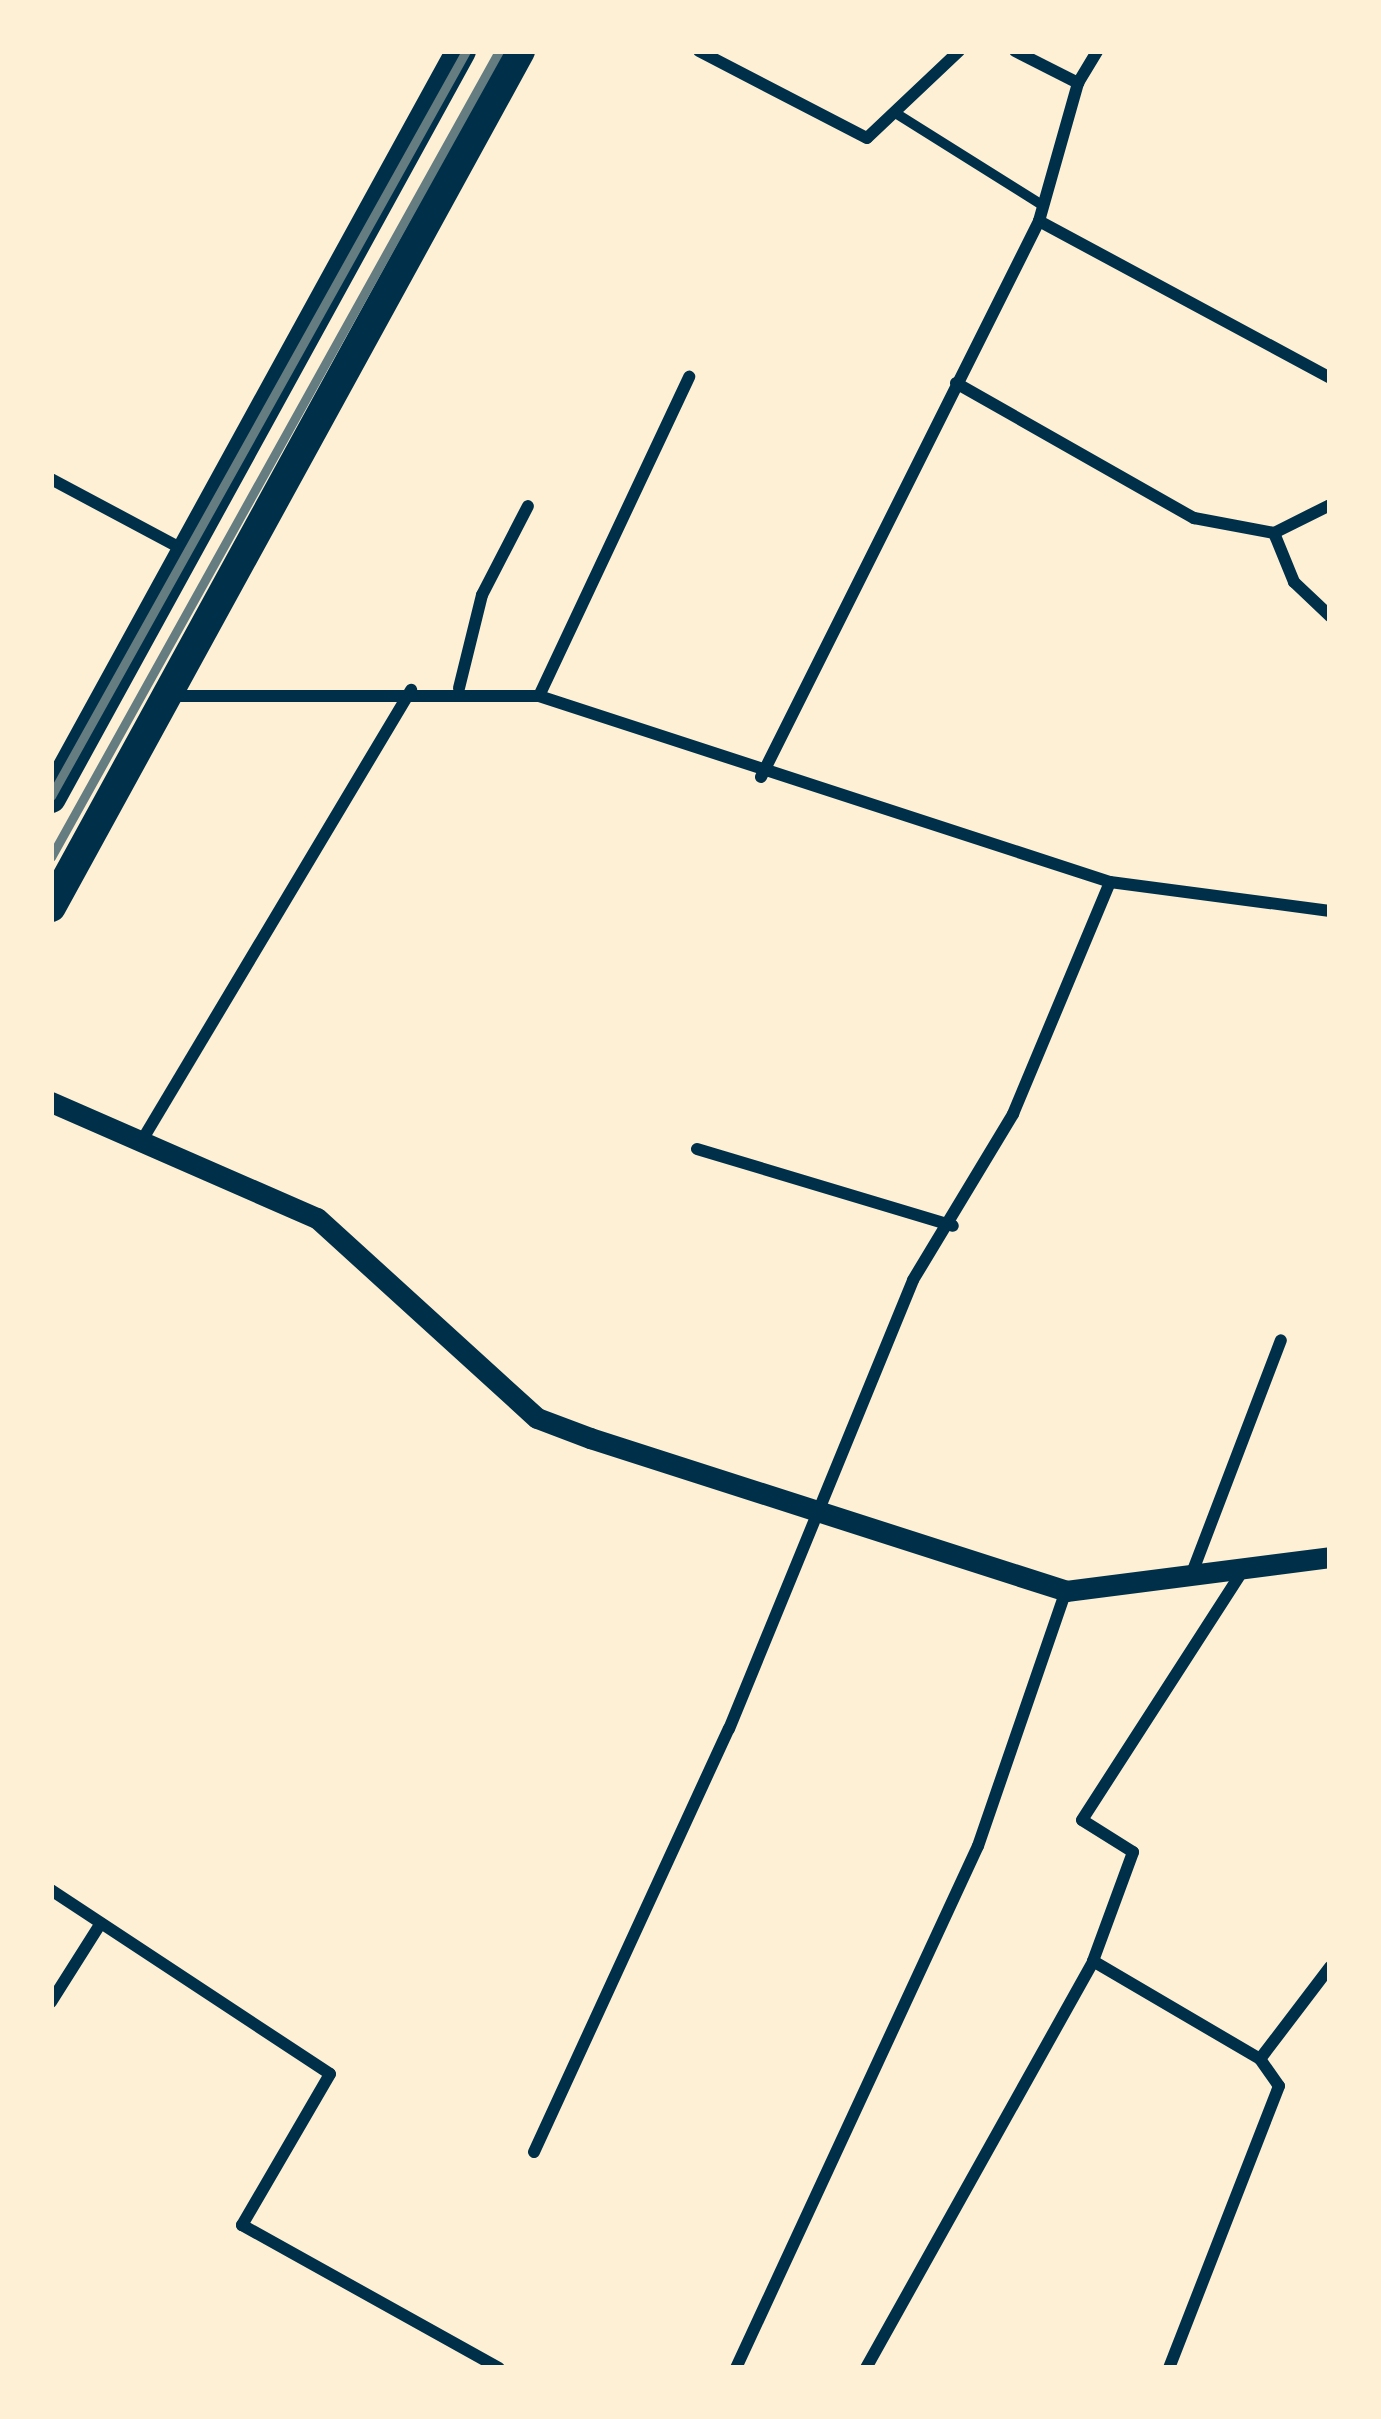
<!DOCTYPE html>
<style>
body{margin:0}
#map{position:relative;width:1381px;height:2419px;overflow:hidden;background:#fdf0d5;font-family:"Roboto Condensed",sans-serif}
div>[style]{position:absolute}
.pedestrian>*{height:10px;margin:-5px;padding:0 5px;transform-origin:5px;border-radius:5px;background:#003049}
.minor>*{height:12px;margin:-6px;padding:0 6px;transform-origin:6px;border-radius:6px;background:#003049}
.tertiary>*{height:21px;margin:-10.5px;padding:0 10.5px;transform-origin:10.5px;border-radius:10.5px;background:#003049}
.trunk>*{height:30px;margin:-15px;padding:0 15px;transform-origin:15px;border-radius:15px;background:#003049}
.rail>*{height:9px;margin:-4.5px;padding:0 4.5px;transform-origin:4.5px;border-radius:4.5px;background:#657d81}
span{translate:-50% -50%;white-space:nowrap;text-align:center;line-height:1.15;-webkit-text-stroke:12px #fdf0d5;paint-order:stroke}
.frame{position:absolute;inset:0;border:54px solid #fdf0d5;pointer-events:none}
</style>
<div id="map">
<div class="pedestrian">
<div style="left:897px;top:114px;width:168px;rotate:32.1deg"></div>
</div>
<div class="minor">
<div style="left:699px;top:51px;width:189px;rotate:27.4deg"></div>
<div style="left:867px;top:138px;width:127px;rotate:-43.4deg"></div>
<div style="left:1015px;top:51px;width:71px;rotate:26.9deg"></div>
<div style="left:1078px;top:83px;width:37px;rotate:-59deg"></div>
<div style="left:1039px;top:221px;width:331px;rotate:28.3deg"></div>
<div style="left:956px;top:383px;width:274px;rotate:29.6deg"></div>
<div style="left:1194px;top:518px;width:81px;rotate:10.6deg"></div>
<div style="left:1274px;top:533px;width:53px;rotate:67.8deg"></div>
<div style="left:1294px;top:582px;width:50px;rotate:43.4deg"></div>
<div style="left:51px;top:479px;width:155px;rotate:28.1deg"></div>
<div style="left:1274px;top:533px;width:63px;rotate:-26.6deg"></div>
<div style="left:459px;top:688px;width:96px;rotate:-76.1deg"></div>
<div style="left:482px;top:595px;width:100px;rotate:-62.7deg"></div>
<div style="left:173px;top:696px;width:366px"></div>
<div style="left:539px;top:696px;width:601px;rotate:18.04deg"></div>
<div style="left:1110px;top:882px;width:222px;rotate:7.5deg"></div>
<div style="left:539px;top:696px;width:353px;rotate:-64.8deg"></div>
<div style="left:761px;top:777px;width:622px;rotate:-63.43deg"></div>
<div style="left:1039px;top:221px;width:143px;rotate:-74.2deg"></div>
<div style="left:144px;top:1137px;width:521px;rotate:-59.15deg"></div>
<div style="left:697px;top:1149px;width:267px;rotate:16.7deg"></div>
<div style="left:1192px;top:1573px;width:249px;rotate:-69.1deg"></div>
<div style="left:51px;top:1890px;width:334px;rotate:33.4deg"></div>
<div style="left:330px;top:2074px;width:175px;rotate:120.2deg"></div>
<div style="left:242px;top:2225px;width:294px;rotate:29.1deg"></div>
<div style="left:1093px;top:1961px;width:194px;rotate:30.4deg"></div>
<div style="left:1260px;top:2059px;width:33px;rotate:55deg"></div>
<div style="left:1279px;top:2086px;width:303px;rotate:111.3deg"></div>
<div style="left:51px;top:2002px;width:93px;rotate:-57.7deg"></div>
<div style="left:1260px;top:2059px;width:116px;rotate:-52.7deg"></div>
<div style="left:534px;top:2152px;width:466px;rotate:-65.3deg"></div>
<div style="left:729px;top:1729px;width:485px;rotate:-67.7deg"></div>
<div style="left:913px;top:1280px;width:194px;rotate:-58.9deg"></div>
<div style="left:1013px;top:1114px;width:251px;rotate:-67.3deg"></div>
<div style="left:736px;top:2368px;width:575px;rotate:-65.13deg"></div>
<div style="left:978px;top:1846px;width:270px;rotate:-71deg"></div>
<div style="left:866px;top:2368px;width:466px;rotate:-60.8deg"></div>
<div style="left:1093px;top:1961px;width:116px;rotate:-69.8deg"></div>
<div style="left:1133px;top:1852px;width:60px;rotate:-147.9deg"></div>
<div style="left:1082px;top:1820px;width:299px;rotate:-57.2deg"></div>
</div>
<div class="tertiary">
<div style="left:51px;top:1102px;width:290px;rotate:23.6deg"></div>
<div style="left:317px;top:1218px;width:297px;rotate:42.3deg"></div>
<div style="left:537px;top:1418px;width:57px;rotate:20.7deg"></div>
<div style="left:590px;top:1438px;width:500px;rotate:17.8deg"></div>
<div style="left:1066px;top:1591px;width:266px;rotate:-7.3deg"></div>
</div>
<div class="trunk">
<div style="left:51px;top:798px;width:852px;rotate:-61.24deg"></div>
<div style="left:51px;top:907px;width:976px;rotate:-61.28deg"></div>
</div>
<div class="rail">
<div style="left:51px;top:796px;width:853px;rotate:-60.88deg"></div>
<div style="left:51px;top:857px;width:922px;rotate:-60.93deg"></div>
</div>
<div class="frame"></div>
</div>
